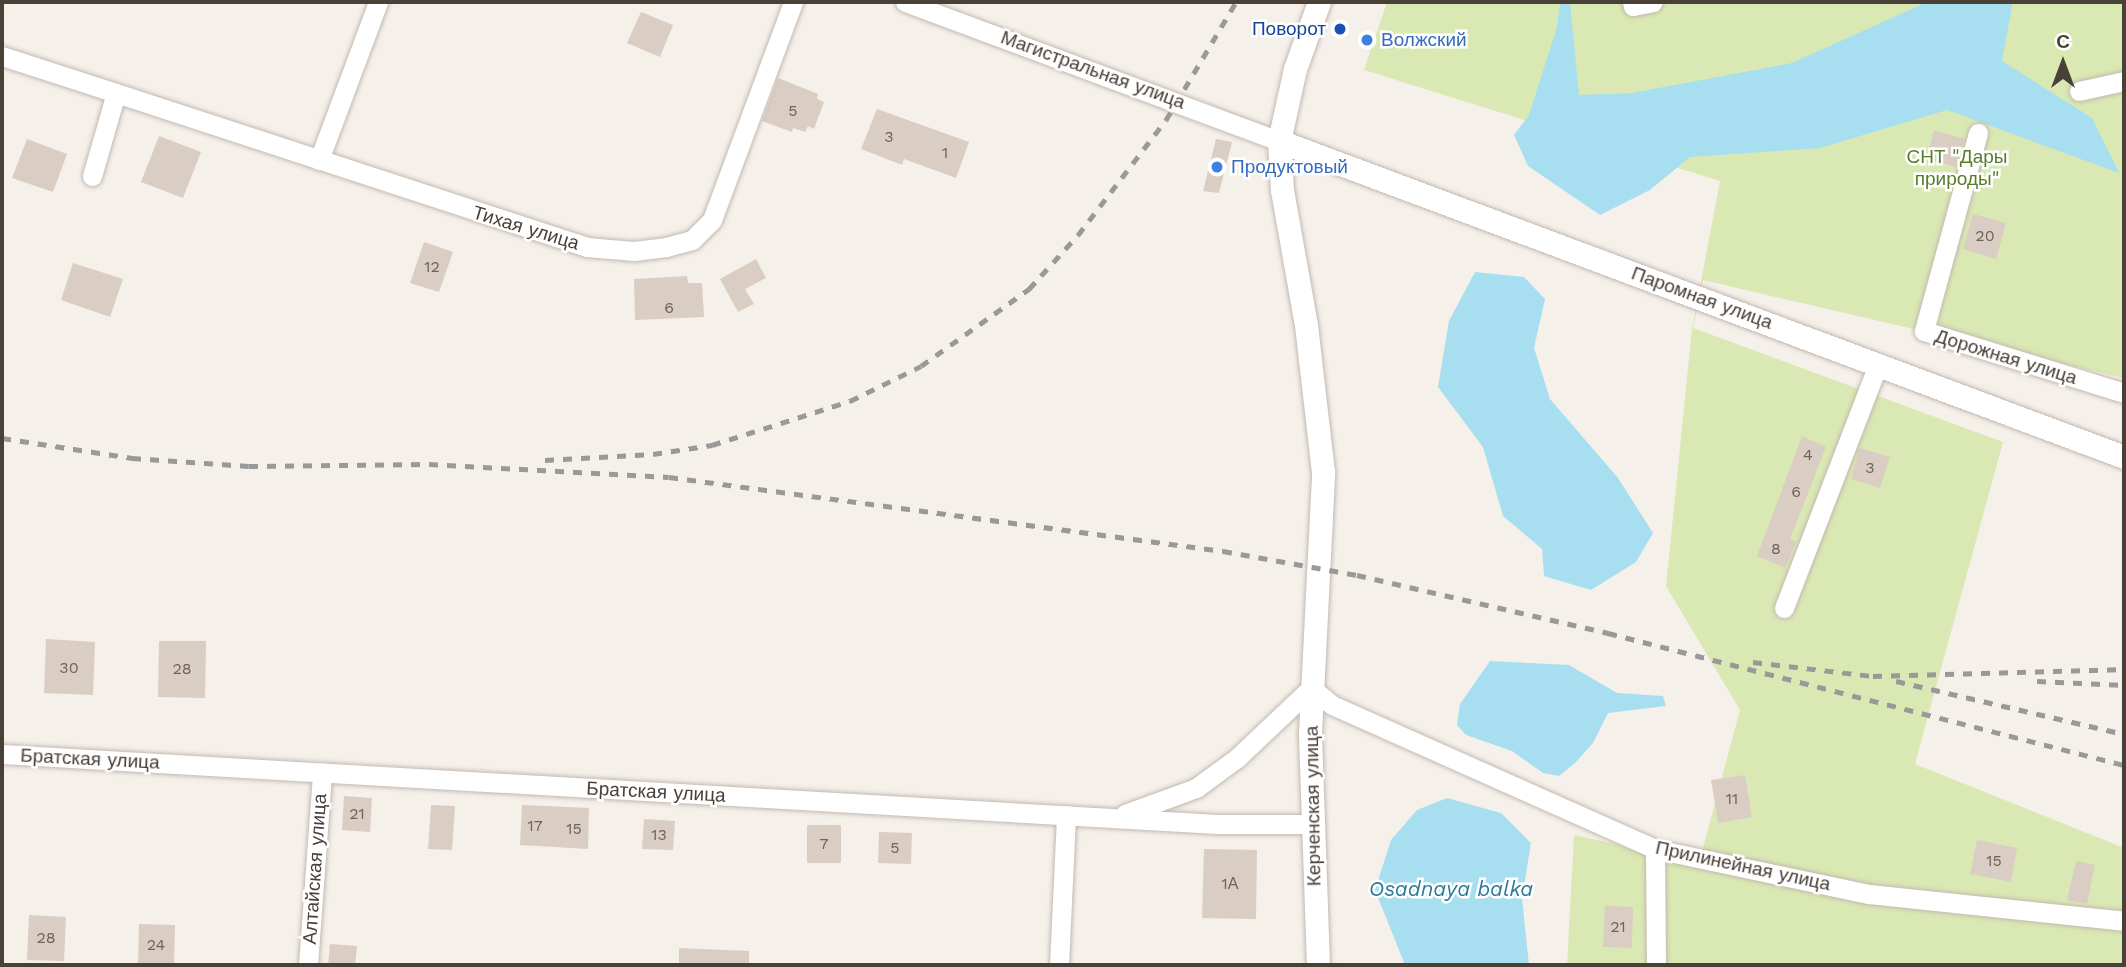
<!DOCTYPE html>
<meta charset="utf-8">
<style>
body{margin:0}
#map{position:relative;width:2126px;height:967px;overflow:hidden;background:#f5f0ea;font-family:"Work Sans",sans-serif}
div>[style]{position:absolute}
.green>*{inset:0;background:#dae9b3}
.water>*{inset:0;background:#a7dff1}
.building>*{inset:0;background:#dacdc3}
.roads{filter:drop-shadow(0 0 2px #c4b9b0) drop-shadow(0 0 2px #c4b9b0)}
.minor>*{height:19px;margin:-9.5px;padding:0 9.5px;transform-origin:9.5px;border-radius:9.5px;background:#fff}
.tertiary>*{height:23px;margin:-11.5px;padding:0 11.5px;transform-origin:11.5px;border-radius:11.5px;background:#fff}
.rail>*{height:5px;margin-top:-2.5px;transform-origin:0;background:repeating-linear-gradient(90deg,#999 0 9px,transparent 0 18px)}
.dots>*{width:19px;height:19px;translate:-50% -50%;box-sizing:border-box;border:4px solid #fff;border-radius:50%}
span{translate:-50% -50%;white-space:nowrap;text-align:center;line-height:1.15;-webkit-text-stroke:5px #fff;paint-order:stroke}
.number-label{font-size:16px;color:#6d635b}
.number-label span{-webkit-text-stroke-width:0}
.transit-label{font-size:19px;color:#164399}
.right{translate:-100% -50%;text-align:right}
.shop-label{font-size:19px;color:#366cbe}
.left{translate:0 -50%;text-align:left}
.street-label{font-size:19px;color:#494038}
.park-label{font-size:19px;color:#577c2a}
.water-label{font-size:21px;color:#2a7a96;font-style:italic}
.frame{position:absolute;inset:0;border:4px solid #494038;pointer-events:none}
.north{position:absolute;left:2028px;top:28px;width:70px;height:70px;-webkit-text-stroke:5px #fff;paint-order:stroke;rotate:0deg;font-size:19px;font-weight:700;line-height:28px;text-align:center;color:#494038}
.north::after{content:'';display:block;margin:auto;width:24px;height:32px;background:#494038;clip-path:polygon(50% 0,100% 100%,50% 72%,0 100%)}
</style>
<div id="map">
<div class="green">
<div style="clip-path:polygon(1387px 2px,2124px 2px,2124px 378px,1703px 280px,1693px 328px,2003px 442px,1915px 764px,2124px 848px,2124px 965px,1567px 965px,1574px 835px,1699px 863px,1740px 710px,1666px 586px,1692px 329px,1720px 181px,1364px 70px)"></div>
</div>
<div class="water">
<div style="clip-path:polygon(1560px 2px,1570px 2px,1579px 95px,1632px 93px,1792px 63px,1927px 2px,2013px 2px,2002px 61px,2092px 118px,2119px 173px,1947px 110px,1820px 148px,1690px 157px,1650px 190px,1600px 215px,1528px 166px,1514px 135px,1529px 115px,1557px 27px)"></div>
<div style="clip-path:polygon(1475px 272px,1524px 277px,1545px 299px,1534px 348px,1550px 399px,1618px 478px,1653px 533px,1636px 562px,1591px 590px,1544px 576px,1542px 549px,1503px 516px,1483px 447px,1438px 387px,1449px 321px)"></div>
<div style="clip-path:polygon(1490px 661px,1569px 665px,1617px 693px,1663px 696px,1666px 706px,1608px 713px,1593px 743px,1575px 763px,1559px 776px,1543px 773px,1512px 751px,1466px 735px,1457px 725px,1460px 704px)"></div>
<div style="clip-path:polygon(1447px 798px,1501px 813px,1531px 843px,1522px 898px,1529px 965px,1405px 965px,1375px 890px,1391px 840px,1417px 810px)"></div>
</div>
<div class="building">
<div style="clip-path:polygon(641px 12px,673px 25px,660px 57px,627px 43px)"></div>
<div style="clip-path:polygon(778px 78px,818px 94px,817px 99px,824px 102px,814px 129px,808px 126px,805px 132px,793px 128px,792px 132px,762px 121px)"></div>
<div style="clip-path:polygon(877px 109px,969px 142px,956px 178px,904px 159px,902px 165px,861px 149px)"></div>
<div style="clip-path:polygon(1934px 130px,1964px 139px,1956px 167px,1926px 159px)"></div>
<div style="clip-path:polygon(159px 136px,201px 152px,183px 198px,141px 182px)"></div>
<div style="clip-path:polygon(27px 139px,67px 154px,53px 192px,12px 178px)"></div>
<div style="clip-path:polygon(1216px 139px,1232px 142px,1219px 193px,1203px 191px)"></div>
<div style="clip-path:polygon(1973px 214px,2006px 223px,1996px 259px,1963px 249px)"></div>
<div style="clip-path:polygon(424px 242px,453px 252px,439px 292px,410px 283px)"></div>
<div style="clip-path:polygon(756px 259px,766px 278px,745px 289px,754px 304px,738px 312px,720px 279px)"></div>
<div style="clip-path:polygon(73px 263px,123px 279px,110px 317px,61px 300px)"></div>
<div style="clip-path:polygon(687px 276px,688px 283px,702px 283px,704px 317px,635px 320px,634px 279px)"></div>
<div style="clip-path:polygon(1802px 436px,1826px 447px,1790px 539px,1796px 542px,1785px 568px,1757px 556px)"></div>
<div style="clip-path:polygon(1860px 448px,1890px 457px,1880px 488px,1851px 479px)"></div>
<div style="clip-path:polygon(46px 639px,95px 642px,93px 695px,44px 693px)"></div>
<div style="clip-path:polygon(159px 641px,206px 641px,205px 698px,158px 697px)"></div>
<div style="clip-path:polygon(1745px 775px,1752px 817px,1718px 823px,1711px 780px)"></div>
<div style="clip-path:polygon(344px 796px,372px 798px,370px 832px,342px 830px)"></div>
<div style="clip-path:polygon(431px 805px,455px 806px,452px 850px,428px 849px)"></div>
<div style="clip-path:polygon(522px 805px,589px 808px,588px 849px,520px 845px)"></div>
<div style="clip-path:polygon(644px 819px,675px 821px,673px 850px,642px 849px)"></div>
<div style="clip-path:polygon(807px 825px,841px 825px,841px 863px,807px 863px)"></div>
<div style="clip-path:polygon(879px 832px,912px 833px,911px 864px,878px 863px)"></div>
<div style="clip-path:polygon(1977px 840px,2017px 848px,2011px 882px,1970px 874px)"></div>
<div style="clip-path:polygon(1204px 849px,1257px 850px,1256px 919px,1202px 918px)"></div>
<div style="clip-path:polygon(2076px 861px,2095px 865px,2087px 904px,2067px 900px)"></div>
<div style="clip-path:polygon(1605px 906px,1633px 907px,1632px 948px,1603px 947px)"></div>
<div style="clip-path:polygon(29px 915px,66px 917px,64px 961px,27px 960px)"></div>
<div style="clip-path:polygon(139px 924px,175px 925px,174px 965px,138px 965px)"></div>
<div style="clip-path:polygon(330px 944px,357px 946px,355px 965px,328px 965px)"></div>
<div style="clip-path:polygon(679px 948px,749px 951px,749px 965px,679px 965px)"></div>
</div>
<div class="roads">
<div class="minor">
<div style="left:905px;top:2px;width:399px;rotate:20.4deg"></div>
<div style="left:1632px;top:2px;width:4px;rotate:76deg"></div>
<div style="left:1633px;top:6px;width:20px;rotate:-11deg"></div>
<div style="left:2px;top:56px;width:120px;rotate:18deg"></div>
<div style="left:2079px;top:91px;width:46px;rotate:-12.5deg"></div>
<div style="left:1978px;top:133px;width:205px;rotate:105.3deg"></div>
<div style="left:1924px;top:331px;width:209px;rotate:17.2deg"></div>
<div style="left:319px;top:160px;width:169px;rotate:-69.5deg"></div>
<div style="left:92px;top:176px;width:86px;rotate:-73.9deg"></div>
<div style="left:116px;top:93px;width:496px;rotate:18.1deg"></div>
<div style="left:587px;top:247px;width:47px;rotate:4.9deg"></div>
<div style="left:634px;top:251px;width:32px;rotate:-7deg"></div>
<div style="left:666px;top:247px;width:27px;rotate:-15deg"></div>
<div style="left:692px;top:240px;width:28px;rotate:-45deg"></div>
<div style="left:712px;top:220px;width:233px;rotate:-69.6deg"></div>
<div style="left:1784px;top:608px;width:261px;rotate:-68.9deg"></div>
<div style="left:2px;top:754px;width:1217px;rotate:3.3deg"></div>
<div style="left:1217px;top:824px;width:94px"></div>
<div style="left:1125px;top:814px;width:76px;rotate:-20.1deg"></div>
<div style="left:1196px;top:788px;width:51px;rotate:-36.2deg"></div>
<div style="left:1237px;top:758px;width:102px;rotate:-43.4deg"></div>
<div style="left:1311px;top:688px;width:27px;rotate:39deg"></div>
<div style="left:1332px;top:705px;width:354px;rotate:24deg"></div>
<div style="left:1655px;top:849px;width:219px;rotate:11.9deg"></div>
<div style="left:1869px;top:894px;width:256px;rotate:6deg"></div>
<div style="left:1655px;top:849px;width:116px;rotate:89.5deg"></div>
<div style="left:308px;top:965px;width:193px;rotate:-85.8deg"></div>
<div style="left:1059px;top:965px;width:150px;rotate:-87.3deg"></div>
</div>
<div class="tertiary">
<div style="left:1279px;top:141px;width:902px;rotate:20.5deg"></div>
<div style="left:1318px;top:965px;width:232px;rotate:-92deg"></div>
<div style="left:1310px;top:733px;width:261px;rotate:-87.1deg"></div>
<div style="left:1323px;top:472px;width:148px;rotate:-96.6deg"></div>
<div style="left:1306px;top:325px;width:137px;rotate:-100.1deg"></div>
<div style="left:1282px;top:190px;width:49px;rotate:-93.5deg"></div>
<div style="left:1279px;top:141px;width:74px;rotate:-77.5deg"></div>
<div style="left:1295px;top:69px;width:71px;rotate:-70.3deg"></div>
</div>
</div>
<div class="rail">
<div style="left:2px;top:438px;width:132px;rotate:8.7deg"></div>
<div style="left:132px;top:458px;width:117px;rotate:3.9deg"></div>
<div style="left:249px;top:466px;width:180px;rotate:-0.6deg"></div>
<div style="left:429px;top:464px;width:240px;rotate:3.1deg"></div>
<div style="left:669px;top:477px;width:559px;rotate:7.61deg"></div>
<div style="left:1223px;top:551px;width:136px;rotate:10.2deg"></div>
<div style="left:1357px;top:575px;width:258px;rotate:13deg"></div>
<div style="left:1608px;top:633px;width:533px;rotate:14.35deg"></div>
<div style="left:545px;top:460px;width:108px;rotate:-3.2deg"></div>
<div style="left:653px;top:454px;width:60px;rotate:-8.7deg"></div>
<div style="left:712px;top:445px;width:145px;rotate:-17.7deg"></div>
<div style="left:850px;top:401px;width:79px;rotate:-26.2deg"></div>
<div style="left:921px;top:366px;width:133px;rotate:-35.5deg"></div>
<div style="left:1029px;top:289px;width:73px;rotate:-47.8deg"></div>
<div style="left:1078px;top:235px;width:145px;rotate:-52.6deg"></div>
<div style="left:1166px;top:120px;width:137px;rotate:-59.3deg"></div>
<div style="left:1753px;top:662px;width:121px;rotate:6.7deg"></div>
<div style="left:1873px;top:676px;width:251px;rotate:-1.6deg"></div>
<div style="left:1896px;top:681px;width:234px;rotate:13.1deg"></div>
<div style="left:2037px;top:681px;width:87px;rotate:2.6deg"></div>
</div>
<div class="dots">
<div style="left:1340px;top:29px;background:#1a4fb4"></div>
<div style="left:1367px;top:40px;background:#3f7fe0"></div>
<div style="left:1217px;top:167px;background:#3f7fe0"></div>
</div>
<div class="number-label">
<span style="left:793px;top:111px">5</span>
<span style="left:889px;top:137px">3</span>
<span style="left:945px;top:153px">1</span>
<span style="left:1985px;top:236px">20</span>
<span style="left:432px;top:267px">12</span>
<span style="left:669px;top:308px">6</span>
<span style="left:1808px;top:455px">4</span>
<span style="left:1870px;top:468px">3</span>
<span style="left:1796px;top:492px">6</span>
<span style="left:1776px;top:549px">8</span>
<span style="left:69px;top:668px">30</span>
<span style="left:182px;top:669px">28</span>
<span style="left:1732px;top:799px">11</span>
<span style="left:357px;top:814px">21</span>
<span style="left:535px;top:826px">17</span>
<span style="left:574px;top:829px">15</span>
<span style="left:659px;top:835px">13</span>
<span style="left:824px;top:844px">7</span>
<span style="left:895px;top:848px">5</span>
<span style="left:1994px;top:861px">15</span>
<span style="left:1230px;top:884px">1А</span>
<span style="left:1618px;top:927px">21</span>
<span style="left:46px;top:938px">28</span>
<span style="left:156px;top:945px">24</span>
</div>
<div class="transit-label">
<span class="right" style="left:1326px;top:29px">Поворот</span>
</div>
<div class="shop-label">
<span class="left" style="left:1381px;top:40px">Волжский</span>
<span class="left" style="left:1231px;top:167px">Продуктовый</span>
</div>
<div class="street-label">
<span style="left:1093px;top:70px;rotate:20deg">Магистральная улица</span>
<span style="left:526px;top:228px;rotate:17deg">Тихая улица</span>
<span style="left:1702px;top:298px;rotate:20deg">Паромная улица</span>
<span style="left:2006px;top:357px;rotate:17deg">Дорожная улица</span>
<span style="left:90px;top:759px;rotate:3deg">Братская улица</span>
<span style="left:656px;top:792px;rotate:3deg">Братская улица</span>
<span style="left:1313px;top:806px;rotate:-91deg">Керченская улица</span>
<span style="left:1743px;top:866px;rotate:12deg">Прилинейная улица</span>
<span style="left:315px;top:869px;rotate:-86deg">Алтайская улица</span>
</div>
<div class="park-label">
<span style="left:1957px;top:168px">СНТ "Дары<br>природы"</span>
</div>
<div class="water-label">
<span style="left:1451px;top:889px">Osadnaya balka</span>
</div>
<div class="frame"></div>
<div class="north">С</div>
</div>
